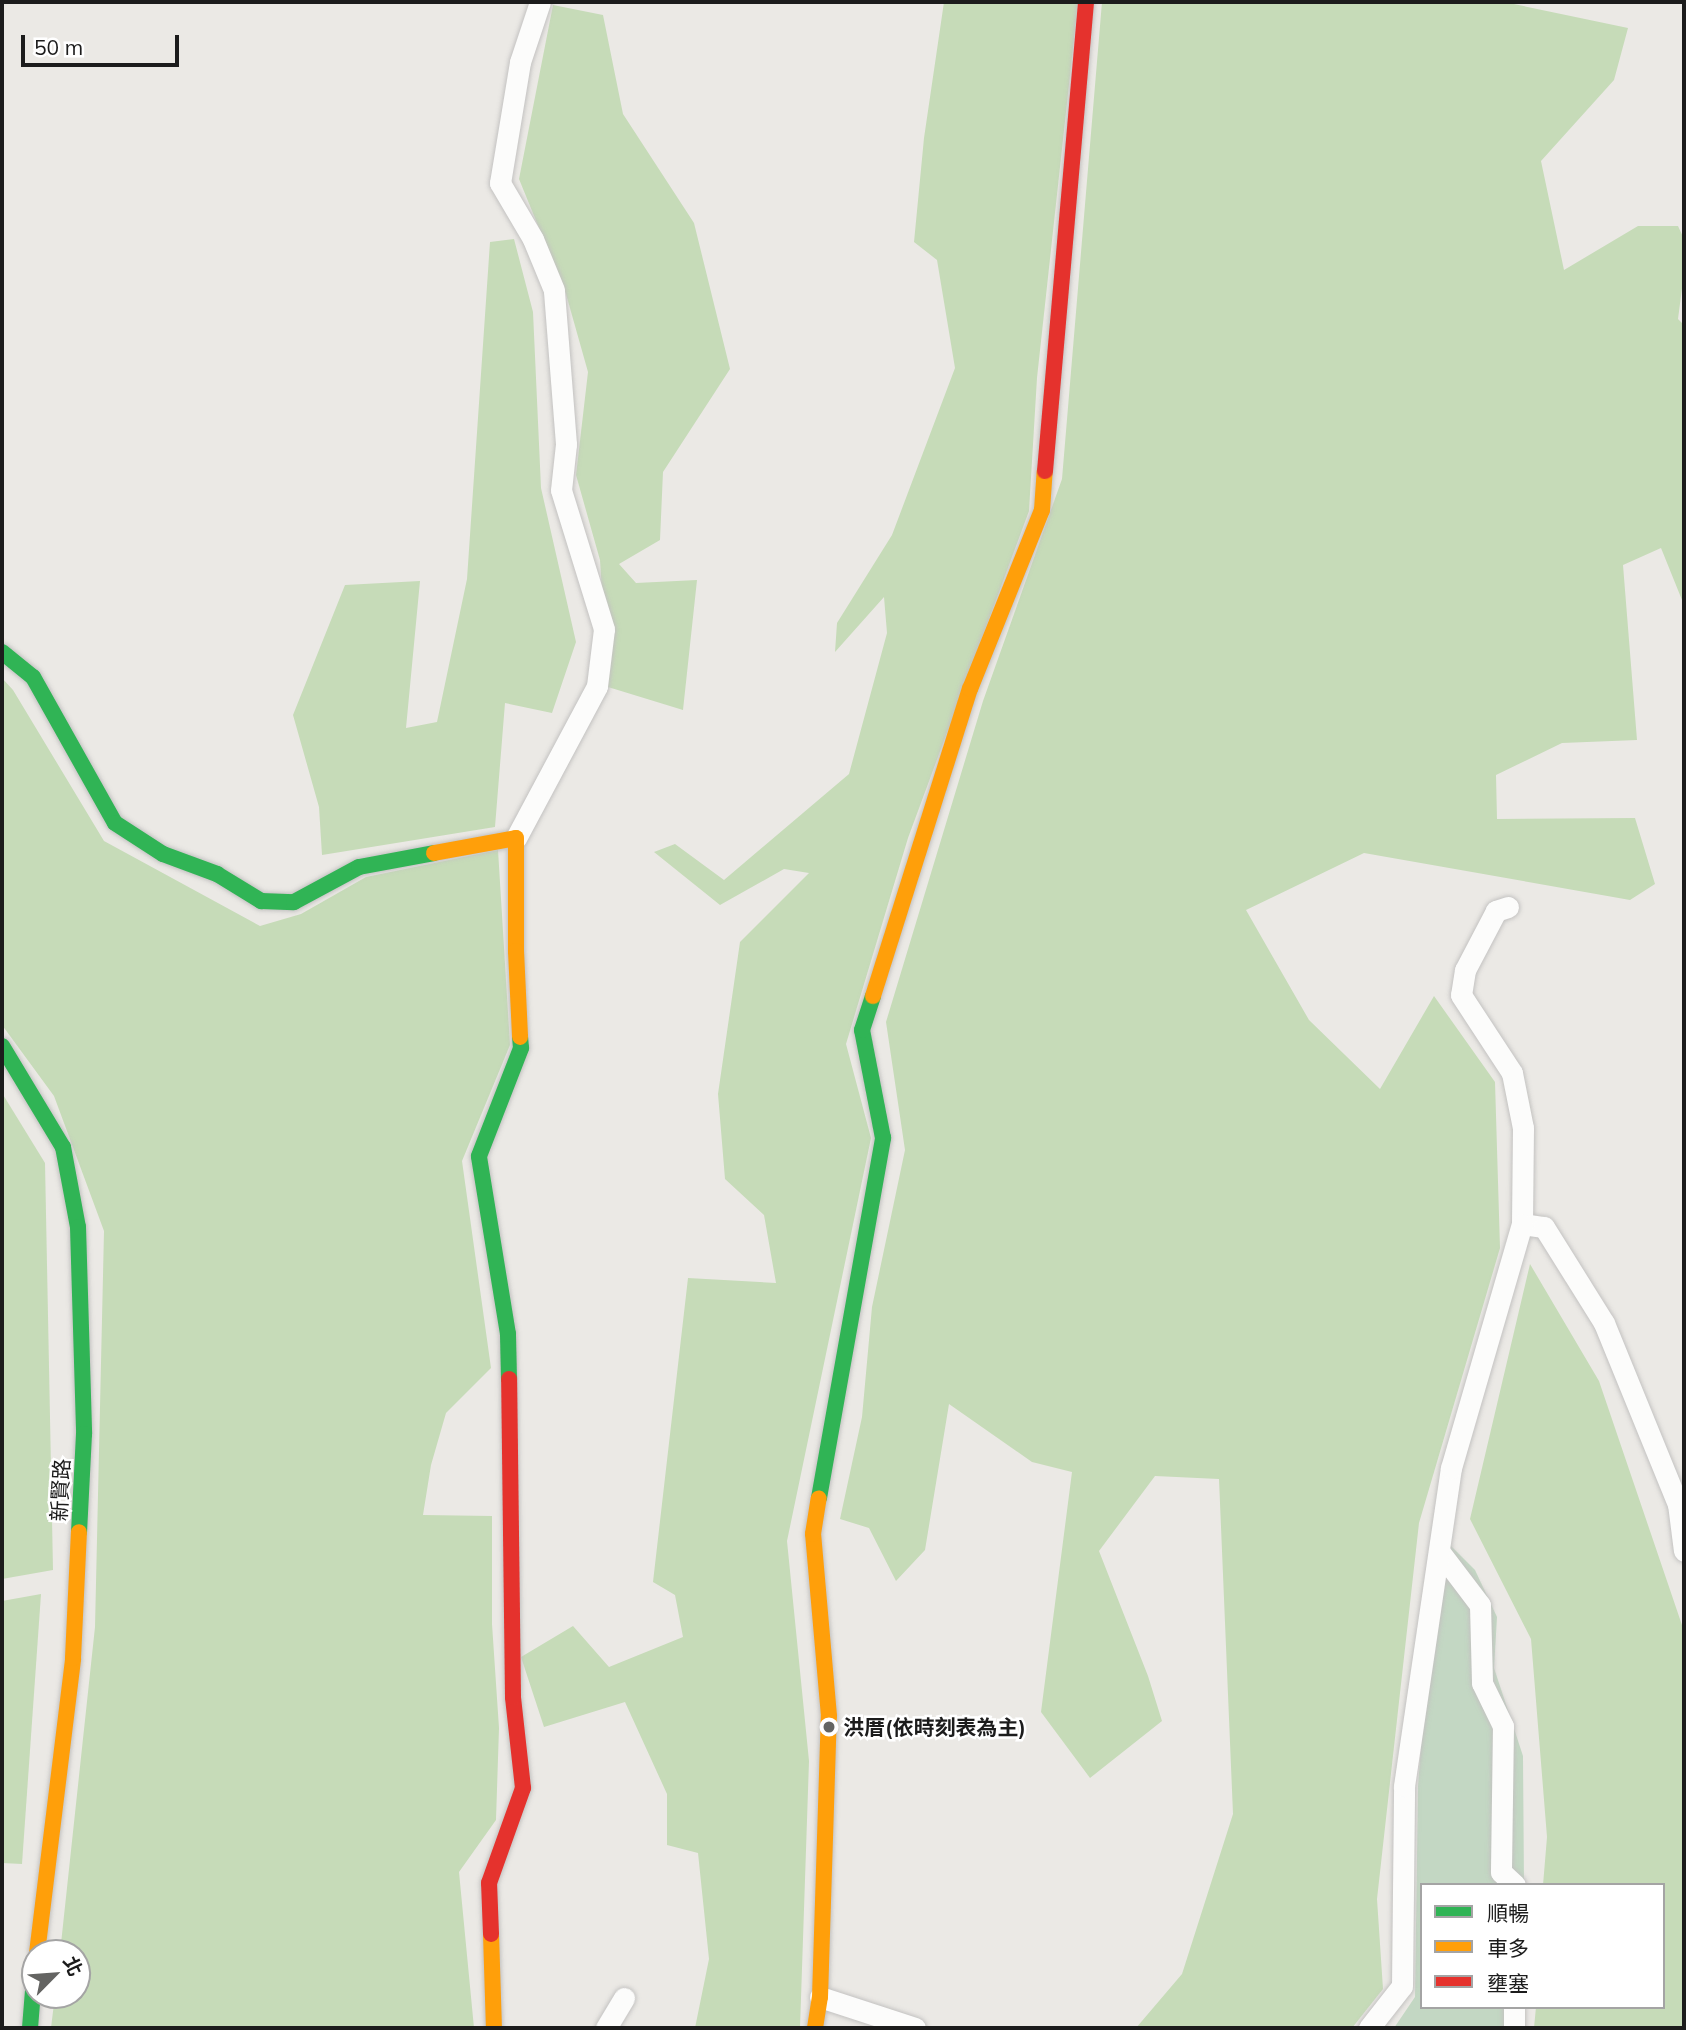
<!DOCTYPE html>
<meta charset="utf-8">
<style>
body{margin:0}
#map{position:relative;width:1686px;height:2030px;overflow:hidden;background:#ebe9e5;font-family:Mulish,"Noto Sans TC",sans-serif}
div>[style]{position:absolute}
.forest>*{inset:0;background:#c6dbb8}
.cemetery>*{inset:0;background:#c3d7c3}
.roads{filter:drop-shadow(0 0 2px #c3c2c1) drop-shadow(0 0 2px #c3c2c1)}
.street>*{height:21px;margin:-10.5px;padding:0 10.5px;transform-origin:10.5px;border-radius:10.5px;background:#fcfcfb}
.fast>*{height:16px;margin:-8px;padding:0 8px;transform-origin:8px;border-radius:8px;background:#30b455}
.slow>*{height:16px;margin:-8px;padding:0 8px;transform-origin:8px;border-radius:8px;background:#ff9f0a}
.jam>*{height:16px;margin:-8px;padding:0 8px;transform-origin:8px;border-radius:8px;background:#e5322d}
.dots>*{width:19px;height:19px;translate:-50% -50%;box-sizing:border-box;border:4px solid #fff;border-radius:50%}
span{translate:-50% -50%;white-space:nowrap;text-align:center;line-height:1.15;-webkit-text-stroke:5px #fff;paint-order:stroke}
.street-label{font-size:21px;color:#1c1c1c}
.poi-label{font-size:21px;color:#1c1c1c;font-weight:700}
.left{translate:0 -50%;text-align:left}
.frame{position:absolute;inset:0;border:4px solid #1c1c1c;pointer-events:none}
.legend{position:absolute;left:1420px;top:1883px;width:245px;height:126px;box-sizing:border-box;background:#fff;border:2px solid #a4a4a4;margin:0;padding:9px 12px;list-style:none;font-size:21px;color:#1c1c1c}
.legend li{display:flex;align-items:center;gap:14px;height:35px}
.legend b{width:35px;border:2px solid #a4a4a4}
.north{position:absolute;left:21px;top:1939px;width:70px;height:70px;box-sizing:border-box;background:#fff;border:2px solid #a4a4a4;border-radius:50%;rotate:65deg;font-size:19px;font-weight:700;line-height:28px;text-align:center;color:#1c1c1c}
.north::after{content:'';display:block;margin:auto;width:24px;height:32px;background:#646462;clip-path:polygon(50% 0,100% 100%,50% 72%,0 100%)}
.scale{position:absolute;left:21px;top:35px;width:158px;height:32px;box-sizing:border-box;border:4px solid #1c1c1c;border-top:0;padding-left:9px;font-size:21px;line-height:24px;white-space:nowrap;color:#1c1c1c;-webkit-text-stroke:5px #fff;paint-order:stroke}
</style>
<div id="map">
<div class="forest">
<div style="clip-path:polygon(944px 2px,1078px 2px,1037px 378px,1029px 511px,908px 838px,846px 1044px,871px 1138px,787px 1541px,809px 1761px,800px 2028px,695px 2028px,709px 1959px,698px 1853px,667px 1845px,667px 1794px,625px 1702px,544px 1727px,521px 1657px,573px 1626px,609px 1667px,683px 1637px,675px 1595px,653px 1582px,688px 1278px,776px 1283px,764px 1215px,725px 1179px,718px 1094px,740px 942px,809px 873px,784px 869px,720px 905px,654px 852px,675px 844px,724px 880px,849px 774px,887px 633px,884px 597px,835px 652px,837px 623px,892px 535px,955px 368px,937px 260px,914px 242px,924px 138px)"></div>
<div style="clip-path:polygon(1102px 2px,1504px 2px,1628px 28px,1614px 80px,1541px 161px,1564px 270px,1638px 226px,1678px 226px,1684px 239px,1684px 273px,1678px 319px,1684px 325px,1684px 605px,1661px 548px,1623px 565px,1637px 740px,1562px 743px,1496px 775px,1497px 819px,1635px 818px,1655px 884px,1630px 900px,1364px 853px,1246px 910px,1309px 1020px,1380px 1089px,1434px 996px,1495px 1082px,1500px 1248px,1419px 1523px,1377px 1899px,1383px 1989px,1352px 2028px,1136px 2028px,1182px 1974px,1233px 1814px,1219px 1479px,1155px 1476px,1099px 1551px,1148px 1676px,1162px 1721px,1090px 1778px,1041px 1712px,1072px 1472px,1032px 1462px,949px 1404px,925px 1550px,896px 1581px,869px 1528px,840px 1519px,862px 1417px,872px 1307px,905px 1150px,886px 1022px,983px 701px,1062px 479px)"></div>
<div style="clip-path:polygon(553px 5px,603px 15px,623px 114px,694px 223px,730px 369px,663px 472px,660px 540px,619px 564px,636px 583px,697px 580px,683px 710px,608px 687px,600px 560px,576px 475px,588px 372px,566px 294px,519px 179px)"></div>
<div style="clip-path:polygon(514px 239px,533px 312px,541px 488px,576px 642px,552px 713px,505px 703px,495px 827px,322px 855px,319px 807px,293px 715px,345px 585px,420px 581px,406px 728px,437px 722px,467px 579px,490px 242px)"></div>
<div style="clip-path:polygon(2px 678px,13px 690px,104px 841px,260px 926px,301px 914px,366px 877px,498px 850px,510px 1045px,462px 1161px,491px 1368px,446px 1413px,431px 1465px,423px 1515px,492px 1516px,492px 1624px,499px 1728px,496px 1820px,459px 1872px,474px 2028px,51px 2028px,55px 1995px,77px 1995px,77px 1953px,60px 1953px,95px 1627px,104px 1231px,54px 1096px,2px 1025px)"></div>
<div style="clip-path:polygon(2px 1093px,45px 1163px,53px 1570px,2px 1579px)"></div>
<div style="clip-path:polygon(1530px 1264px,1599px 1381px,1684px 1631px,1684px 2028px,1534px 2028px,1536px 2007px,1663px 2007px,1663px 1885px,1543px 1885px,1547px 1837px,1531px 1639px,1470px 1519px)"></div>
<div style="clip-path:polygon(41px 1594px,22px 1864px,2px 1863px,2px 1601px)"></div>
</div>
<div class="cemetery">
<div style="clip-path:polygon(1443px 1538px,1475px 1570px,1497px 1617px,1494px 1668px,1523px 1756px,1524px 1885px,1422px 1885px,1422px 2007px,1524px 2007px,1524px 2028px,1394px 2028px,1415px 1997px,1418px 1786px,1426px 1681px)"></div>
</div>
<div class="roads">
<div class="street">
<div style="left:516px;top:838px;width:172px;rotate:-61.9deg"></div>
<div style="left:597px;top:686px;width:57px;rotate:-83deg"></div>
<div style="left:604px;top:629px;width:145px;rotate:-107.2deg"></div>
<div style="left:561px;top:490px;width:46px;rotate:-83.8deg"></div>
<div style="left:566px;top:444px;width:154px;rotate:-94.5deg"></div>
<div style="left:554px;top:290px;width:55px;rotate:-112.4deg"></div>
<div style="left:533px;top:239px;width:65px;rotate:-120.5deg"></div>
<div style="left:500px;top:183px;width:123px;rotate:-80.6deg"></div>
<div style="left:520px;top:62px;width:63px;rotate:-71.6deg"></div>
<div style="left:1508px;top:907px;width:13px;rotate:162deg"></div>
<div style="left:1496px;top:911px;width:67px;rotate:117.7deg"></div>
<div style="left:1465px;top:970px;width:25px;rotate:99deg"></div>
<div style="left:1461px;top:995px;width:93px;rotate:56.8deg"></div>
<div style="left:1512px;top:1073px;width:56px;rotate:78.7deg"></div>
<div style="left:1523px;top:1128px;width:96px;rotate:90.6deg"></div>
<div style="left:1522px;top:1224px;width:22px;rotate:8deg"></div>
<div style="left:1544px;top:1227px;width:113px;rotate:58deg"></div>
<div style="left:1604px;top:1323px;width:196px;rotate:67.8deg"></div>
<div style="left:1678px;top:1504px;width:47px;rotate:82.7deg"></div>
<div style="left:1439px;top:1551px;width:68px;rotate:52.8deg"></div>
<div style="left:1480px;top:1605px;width:78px;rotate:88.5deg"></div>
<div style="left:1482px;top:1683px;width:48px;rotate:64deg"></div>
<div style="left:1503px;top:1726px;width:146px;rotate:90.8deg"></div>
<div style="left:1501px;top:1872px;width:19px;rotate:43deg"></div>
<div style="left:820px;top:1997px;width:100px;rotate:18.1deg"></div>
<div style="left:606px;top:2028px;width:35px;rotate:-59deg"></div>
<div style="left:1369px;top:2028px;width:53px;rotate:-51.8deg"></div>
<div style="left:1402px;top:1986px;width:200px;rotate:-89.4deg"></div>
<div style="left:1404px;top:1786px;width:321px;rotate:-81.6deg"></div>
<div style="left:1451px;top:1468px;width:254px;rotate:-73.8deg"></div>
<div style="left:1514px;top:2028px;width:21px;rotate:-90deg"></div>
</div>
<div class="fast">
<div style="left:2px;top:652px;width:40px;rotate:39deg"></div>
<div style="left:33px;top:677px;width:167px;rotate:60.7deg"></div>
<div style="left:115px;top:823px;width:57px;rotate:32.9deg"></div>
<div style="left:163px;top:854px;width:58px;rotate:20.3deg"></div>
<div style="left:217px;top:874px;width:52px;rotate:31.5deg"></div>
<div style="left:261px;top:901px;width:33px;rotate:2deg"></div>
<div style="left:294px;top:902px;width:74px;rotate:-28.3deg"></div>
<div style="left:359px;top:867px;width:76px;rotate:-10.6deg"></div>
<div style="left:2px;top:1046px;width:118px;rotate:58.9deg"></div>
<div style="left:63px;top:1147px;width:81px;rotate:79.4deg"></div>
<div style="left:78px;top:1227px;width:207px;rotate:88.3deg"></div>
<div style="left:84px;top:1434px;width:98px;rotate:92.9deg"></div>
<div style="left:509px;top:1379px;width:45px;rotate:-91.3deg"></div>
<div style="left:508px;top:1334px;width:180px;rotate:-99.3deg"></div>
<div style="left:479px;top:1156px;width:116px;rotate:-68.7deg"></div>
<div style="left:521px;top:1048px;width:11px;rotate:-95deg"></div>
<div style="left:819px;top:1498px;width:366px;rotate:-79.9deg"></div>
<div style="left:883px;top:1138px;width:110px;rotate:-101deg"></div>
<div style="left:862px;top:1030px;width:36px;rotate:-72deg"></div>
<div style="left:30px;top:2028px;width:62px;rotate:-85.4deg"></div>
</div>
<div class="slow">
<div style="left:434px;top:853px;width:83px;rotate:-10.4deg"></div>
<div style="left:516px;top:838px;width:113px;rotate:90deg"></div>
<div style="left:516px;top:951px;width:86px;rotate:87.3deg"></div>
<div style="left:873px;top:996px;width:322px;rotate:-72.5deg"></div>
<div style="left:970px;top:689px;width:193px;rotate:-68.1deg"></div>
<div style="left:1042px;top:510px;width:39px;rotate:-86deg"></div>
<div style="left:491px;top:1934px;width:94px;rotate:88.2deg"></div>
<div style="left:37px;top:1953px;width:297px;rotate:-83deg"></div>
<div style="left:73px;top:1658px;width:126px;rotate:-87.3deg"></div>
<div style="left:815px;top:2028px;width:31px;rotate:-81deg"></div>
<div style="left:820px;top:1997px;width:281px;rotate:-88.2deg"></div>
<div style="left:829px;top:1716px;width:183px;rotate:-95deg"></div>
<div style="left:813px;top:1534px;width:36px;rotate:-81deg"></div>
</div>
<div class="jam">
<div style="left:1045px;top:471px;width:471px;rotate:-85deg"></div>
<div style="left:491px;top:1934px;width:51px;rotate:-92.2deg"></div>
<div style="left:489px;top:1883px;width:101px;rotate:-70.3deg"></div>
<div style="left:523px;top:1788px;width:92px;rotate:-96.3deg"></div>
<div style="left:513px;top:1697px;width:318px;rotate:-90.7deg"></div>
</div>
</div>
<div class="dots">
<div style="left:829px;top:1727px;background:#646462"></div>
</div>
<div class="street-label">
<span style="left:60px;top:1490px;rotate:-87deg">新賢路</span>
</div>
<div class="poi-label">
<span class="left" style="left:843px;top:1727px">洪厝(依時刻表為主)</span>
</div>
<div class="frame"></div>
<ul class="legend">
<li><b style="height:9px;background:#30b455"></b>順暢</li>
<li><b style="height:9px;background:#ff9f0a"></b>車多</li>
<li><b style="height:9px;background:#e5322d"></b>壅塞</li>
</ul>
<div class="north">北</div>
<div class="scale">50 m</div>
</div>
